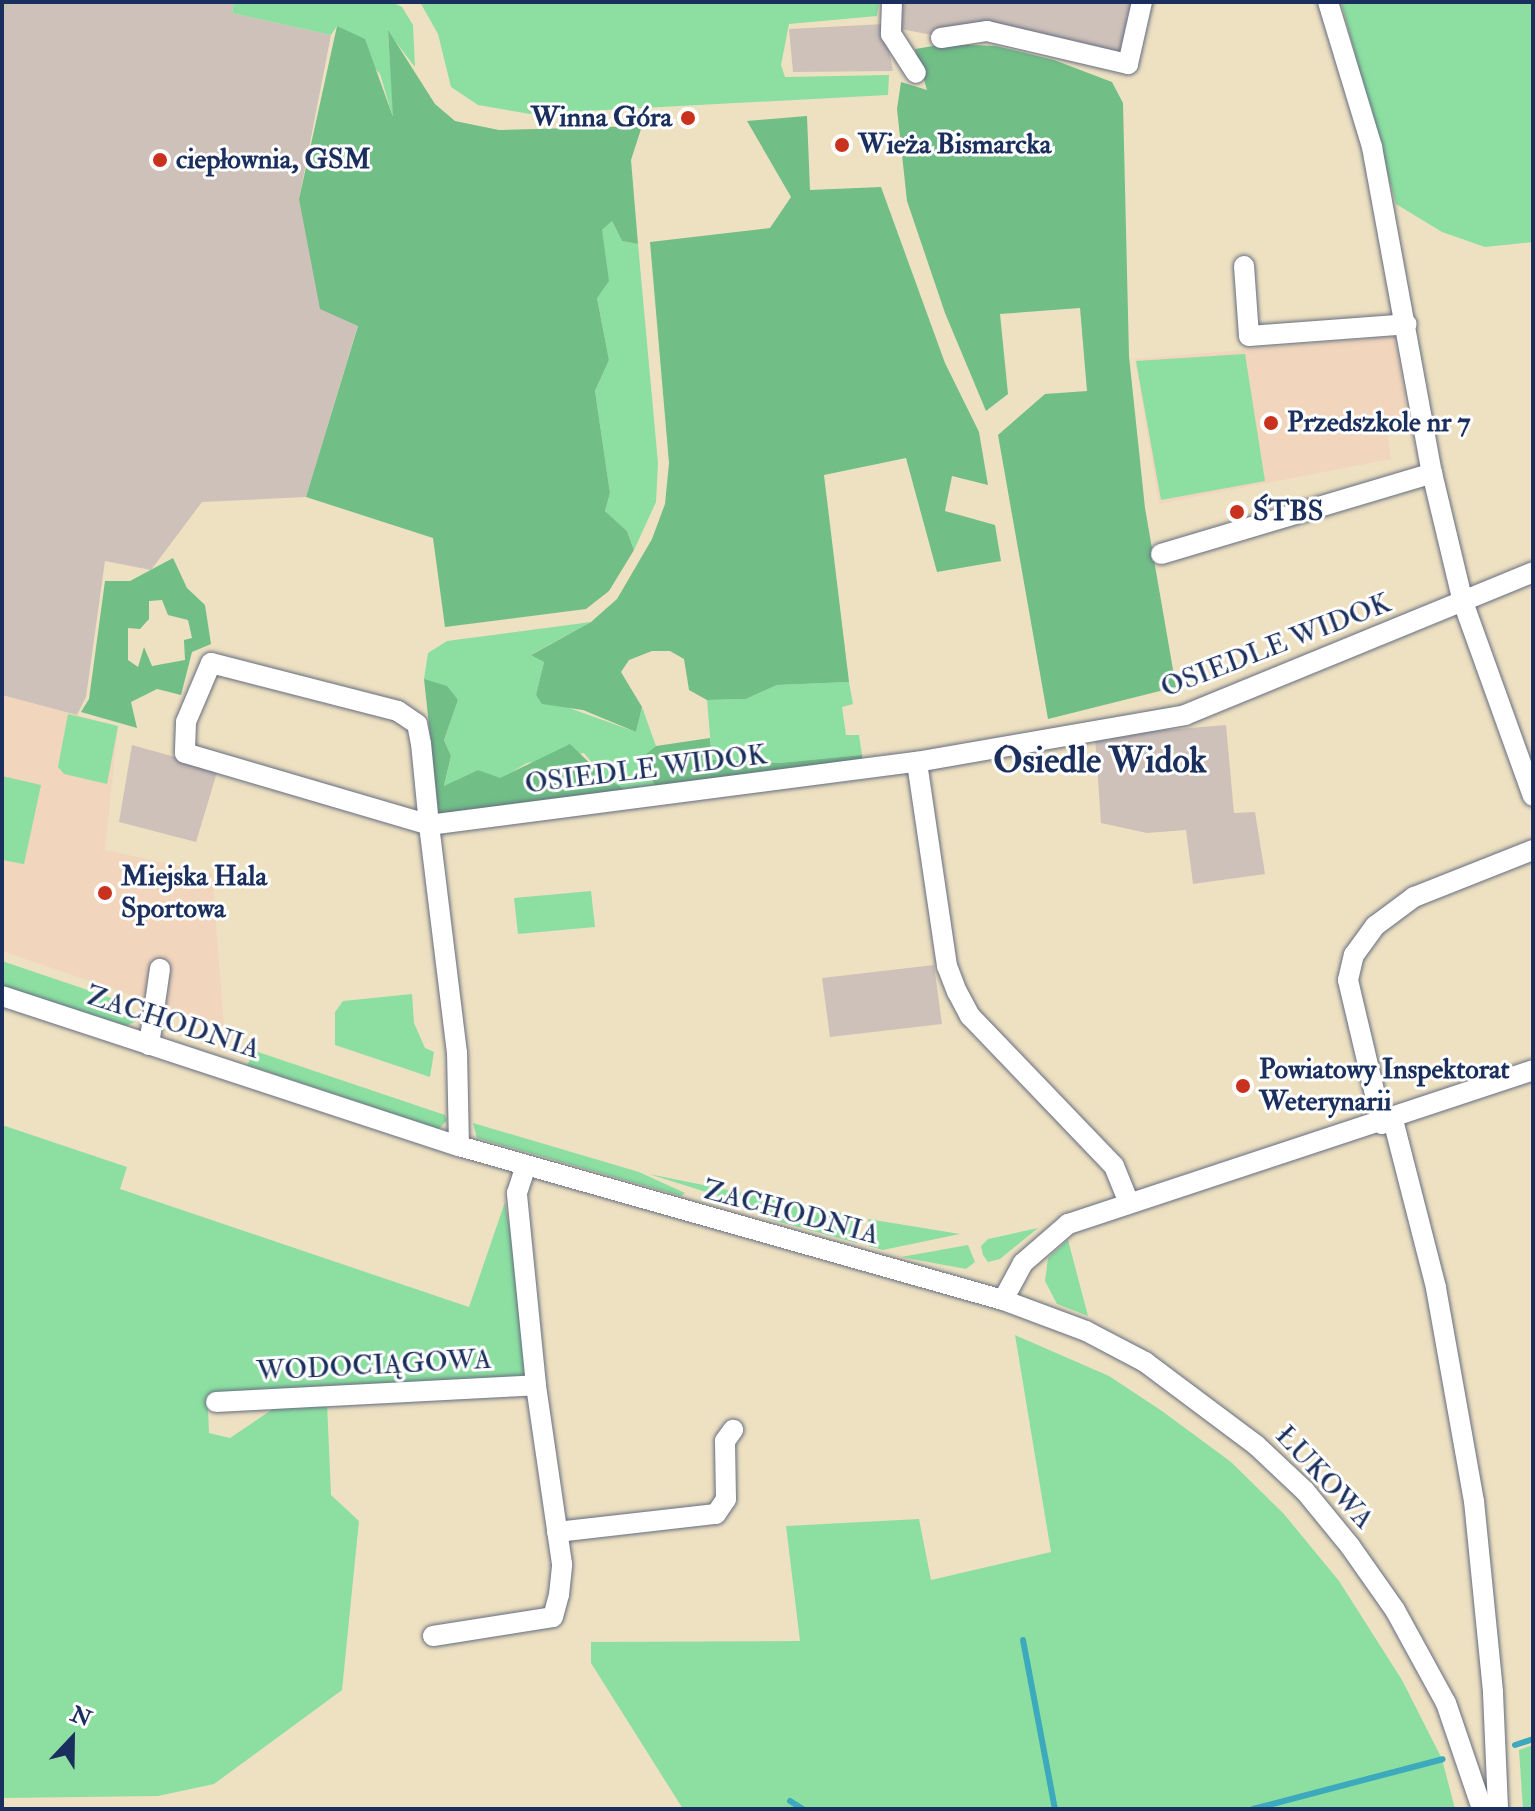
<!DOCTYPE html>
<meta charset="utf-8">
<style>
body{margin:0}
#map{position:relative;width:1535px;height:1811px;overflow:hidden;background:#eee1c1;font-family:"IM FELL Double Pica",serif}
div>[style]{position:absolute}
.built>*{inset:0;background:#f1d5bc}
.industrial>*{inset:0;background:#cec1b9}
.green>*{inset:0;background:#8cdfa1}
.forest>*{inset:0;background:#71be87}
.stream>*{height:6px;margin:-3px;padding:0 3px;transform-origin:3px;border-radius:3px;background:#3da9bc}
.roads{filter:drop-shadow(0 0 2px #656d81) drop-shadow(0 0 2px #656d81)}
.minor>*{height:20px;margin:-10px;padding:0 10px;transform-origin:10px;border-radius:10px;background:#fff}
.dots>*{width:22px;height:22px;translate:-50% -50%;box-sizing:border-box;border:4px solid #fff;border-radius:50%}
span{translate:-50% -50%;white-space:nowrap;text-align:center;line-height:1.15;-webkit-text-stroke:6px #fff;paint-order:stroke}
.poi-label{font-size:28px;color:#1b2f5e;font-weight:700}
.right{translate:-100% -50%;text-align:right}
.left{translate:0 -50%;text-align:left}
.street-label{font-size:28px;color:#1b2f5e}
.district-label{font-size:36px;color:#1b2f5e;font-weight:700}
.frame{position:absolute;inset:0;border:4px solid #1b2f5e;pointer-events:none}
.north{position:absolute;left:32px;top:1699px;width:80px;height:80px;-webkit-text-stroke:6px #fff;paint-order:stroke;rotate:22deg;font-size:22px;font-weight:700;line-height:32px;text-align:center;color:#1b2f5e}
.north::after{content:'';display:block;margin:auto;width:28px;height:36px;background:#1b2f5e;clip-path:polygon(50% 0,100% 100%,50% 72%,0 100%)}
</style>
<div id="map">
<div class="built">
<div style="clip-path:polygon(1395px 337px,1409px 421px,1386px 425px,1391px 459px,1159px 504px,1135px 359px)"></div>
<div style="clip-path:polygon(2px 695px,118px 726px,105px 850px,212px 873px,224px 1027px,2px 951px)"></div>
</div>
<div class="industrial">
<div style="clip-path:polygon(2px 2px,234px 2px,232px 13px,331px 35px,299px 199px,358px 325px,306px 497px,202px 502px,151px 570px,105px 561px,86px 697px,77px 715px,2px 695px)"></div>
<div style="clip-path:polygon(901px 2px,1137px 2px,1126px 56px,1055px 40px,937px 36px,896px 28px)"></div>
<div style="clip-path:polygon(884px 24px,893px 71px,793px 72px,789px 29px)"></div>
<div style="clip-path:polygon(1226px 725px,1234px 813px,1255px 812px,1265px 874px,1193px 884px,1186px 830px,1147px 833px,1101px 823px,1095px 736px)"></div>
<div style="clip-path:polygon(132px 745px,218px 769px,196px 842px,119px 822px)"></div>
<div style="clip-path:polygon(934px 965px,942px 1024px,830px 1037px,822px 978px)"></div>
</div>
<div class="green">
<div style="clip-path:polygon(234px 2px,392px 2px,402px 7px,413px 25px,415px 67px,388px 32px,394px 121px,380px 74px,337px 26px,331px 35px,232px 13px)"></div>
<div style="clip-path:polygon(420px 2px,879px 2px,877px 16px,789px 24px,781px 65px,785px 77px,889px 75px,888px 95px,530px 114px,478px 105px,451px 87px,438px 34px)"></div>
<div style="clip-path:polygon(1341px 2px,1533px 2px,1533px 242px,1485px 247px,1442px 232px,1396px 204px)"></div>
<div style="clip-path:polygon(612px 221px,622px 241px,638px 244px,658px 463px,656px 502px,634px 550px,627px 531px,605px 511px,610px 493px,595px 391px,609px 360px,597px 298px,602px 230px)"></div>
<div style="clip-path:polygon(1245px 354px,1265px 481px,1161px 500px,1136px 361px)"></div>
<div style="clip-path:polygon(591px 622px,532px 654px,544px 662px,536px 696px,636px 732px,642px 707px,656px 746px,641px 759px,657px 790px,631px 793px,602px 775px,584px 753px,527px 763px,500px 779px,478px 770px,444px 787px,451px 756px,444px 740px,458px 700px,424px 679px,428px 653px,447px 641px)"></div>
<div style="clip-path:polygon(849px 682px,853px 704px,842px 707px,846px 735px,859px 735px,862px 755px,779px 763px,712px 760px,707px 700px,746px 699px,777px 685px)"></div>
<div style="clip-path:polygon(68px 714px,118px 726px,107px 784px,64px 774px,58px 767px)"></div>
<div style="clip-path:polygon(2px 776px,41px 785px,24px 864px,2px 860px)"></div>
<div style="clip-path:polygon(591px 891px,595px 927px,518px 934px,514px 898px)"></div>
<div style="clip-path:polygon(2px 961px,117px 1000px,141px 1018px,127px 1026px,2px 986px)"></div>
<div style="clip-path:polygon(412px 994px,414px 1023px,425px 1048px,434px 1052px,430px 1077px,335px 1045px,335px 1012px,343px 1001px)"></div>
<div style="clip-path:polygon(255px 1051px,445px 1115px,447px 1120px,439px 1129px,247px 1065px)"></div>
<div style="clip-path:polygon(473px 1123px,639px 1172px,685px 1193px,681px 1196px,477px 1138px)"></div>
<div style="clip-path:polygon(2px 1125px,127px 1167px,120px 1189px,469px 1307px,505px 1202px,532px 1361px,524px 1378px,208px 1408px,209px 1433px,230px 1438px,273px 1409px,327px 1402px,331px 1495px,359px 1521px,342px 1690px,214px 1784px,158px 1796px,2px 1798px)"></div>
<div style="clip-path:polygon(649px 1174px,857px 1216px,857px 1243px,769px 1219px,728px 1199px)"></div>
<div style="clip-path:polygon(868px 1219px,960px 1234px,883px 1250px,869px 1246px)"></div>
<div style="clip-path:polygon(1038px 1228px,1000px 1259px,988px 1262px,983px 1255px,981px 1246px,988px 1239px)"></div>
<div style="clip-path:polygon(1068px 1240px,1088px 1316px,1057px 1304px,1045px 1281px,1048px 1258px)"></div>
<div style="clip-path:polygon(968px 1245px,975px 1262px,966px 1269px,901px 1257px)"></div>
<div style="clip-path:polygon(1015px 1335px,1109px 1376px,1162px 1411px,1231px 1462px,1284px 1514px,1339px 1581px,1402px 1680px,1442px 1759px,1455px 1809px,683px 1809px,591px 1663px,591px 1642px,800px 1641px,786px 1526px,919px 1519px,931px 1580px,1051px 1552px)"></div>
<div style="clip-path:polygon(1533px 1745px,1533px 1809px,1523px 1809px,1519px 1750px)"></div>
</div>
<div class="forest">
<div style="clip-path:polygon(337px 26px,365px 39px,393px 117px,388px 30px,435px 104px,455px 121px,499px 130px,642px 126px,631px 160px,638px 244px,622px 241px,612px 221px,602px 230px,609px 281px,597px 298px,609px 360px,595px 391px,610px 493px,605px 511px,627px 531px,634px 550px,609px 591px,586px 609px,445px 627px,433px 538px,306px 497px,358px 326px,320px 309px,299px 199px)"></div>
<div style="clip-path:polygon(945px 44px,996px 46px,1054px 60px,1112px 82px,1123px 103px,1129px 356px,1145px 508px,1176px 687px,1048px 719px,998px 435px,1045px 394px,1087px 391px,1080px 308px,1000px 314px,1008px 394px,986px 411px,945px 313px,907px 201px,897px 109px,901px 82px,927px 90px,915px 49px)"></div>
<div style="clip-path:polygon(807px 116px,810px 190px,881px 187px,945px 363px,979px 432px,988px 485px,952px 476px,945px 511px,995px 525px,1001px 561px,937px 572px,906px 458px,824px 475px,849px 682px,777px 685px,746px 699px,707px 700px,689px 690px,684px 659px,670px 651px,652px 651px,629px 660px,621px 672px,642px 707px,636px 732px,583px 710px,542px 704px,536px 695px,544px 662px,531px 655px,591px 622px,617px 599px,652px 539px,665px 504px,669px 463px,650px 242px,770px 228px,791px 197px,747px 121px)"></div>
<div style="clip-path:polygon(evenodd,173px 558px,187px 588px,205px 605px,211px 644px,192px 652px,181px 695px,157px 689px,131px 702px,137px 728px,81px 712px,89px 699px,105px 581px,130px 581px,173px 558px,149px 601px,162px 600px,168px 615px,188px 620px,192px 638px,184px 640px,185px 660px,152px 666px,144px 647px,138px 667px,128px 660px,128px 628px,140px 629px,149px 619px,149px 601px)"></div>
<div style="clip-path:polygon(424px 679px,447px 686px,458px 700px,444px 740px,451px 756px,444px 786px,478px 770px,500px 778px,570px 744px,602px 775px,631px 793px,439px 817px)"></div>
<div style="clip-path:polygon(710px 738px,712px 760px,779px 763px,862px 755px,863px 763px,657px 790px,641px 758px,656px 746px)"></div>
</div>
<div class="stream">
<div style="left:1023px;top:1640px;width:172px;rotate:79.3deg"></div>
<div style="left:1515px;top:1745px;width:19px;rotate:-18deg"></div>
<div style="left:790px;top:1801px;width:15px;rotate:32deg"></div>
<div style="left:1253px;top:1809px;width:196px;rotate:-14.7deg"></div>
</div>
<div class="roads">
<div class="minor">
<div style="left:892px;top:2px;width:32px;rotate:92deg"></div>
<div style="left:891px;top:34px;width:46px;rotate:57.3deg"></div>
<div style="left:1328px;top:2px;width:152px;rotate:73.1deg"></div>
<div style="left:1372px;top:147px;width:331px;rotate:79.6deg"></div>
<div style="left:1432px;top:473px;width:133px;rotate:76.5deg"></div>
<div style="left:1463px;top:602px;width:206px;rotate:70.2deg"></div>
<div style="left:941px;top:38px;width:47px;rotate:-8.7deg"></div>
<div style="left:987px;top:31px;width:145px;rotate:13.2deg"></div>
<div style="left:1128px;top:64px;width:64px;rotate:-77.3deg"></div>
<div style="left:1244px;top:266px;width:70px;rotate:85.9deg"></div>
<div style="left:1249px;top:336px;width:158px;rotate:-4.3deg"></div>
<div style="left:1161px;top:554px;width:283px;rotate:-16.6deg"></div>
<div style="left:2px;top:996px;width:481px;rotate:18.2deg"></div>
<div style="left:459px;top:1146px;width:565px;rotate:15.81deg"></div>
<div style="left:1003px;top:1300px;width:89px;rotate:20.5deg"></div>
<div style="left:1086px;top:1331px;width:67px;rotate:27.7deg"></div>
<div style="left:1145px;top:1362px;width:139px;rotate:36.8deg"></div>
<div style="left:1256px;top:1445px;width:67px;rotate:43.2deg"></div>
<div style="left:1305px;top:1491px;width:71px;rotate:50.7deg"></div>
<div style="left:1350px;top:1546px;width:78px;rotate:54.9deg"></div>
<div style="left:1395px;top:1610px;width:106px;rotate:61.3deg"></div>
<div style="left:1446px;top:1703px;width:112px;rotate:71.2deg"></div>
<div style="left:149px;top:1045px;width:77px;rotate:-81.8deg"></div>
<div style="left:1393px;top:1120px;width:173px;rotate:75.6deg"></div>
<div style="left:1436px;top:1288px;width:216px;rotate:79.9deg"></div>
<div style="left:1474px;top:1501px;width:193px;rotate:84.3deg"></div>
<div style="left:1493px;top:1693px;width:116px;rotate:87.5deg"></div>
<div style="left:1382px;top:1124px;width:148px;rotate:-103.3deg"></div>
<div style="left:1348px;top:980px;width:26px;rotate:-77deg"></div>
<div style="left:1354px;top:955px;width:36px;rotate:-54deg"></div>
<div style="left:1375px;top:926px;width:49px;rotate:-36.6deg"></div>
<div style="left:1414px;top:897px;width:128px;rotate:-21.6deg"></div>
<div style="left:459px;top:1146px;width:93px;rotate:-91.2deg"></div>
<div style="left:457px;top:1053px;width:230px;rotate:-97deg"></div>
<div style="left:429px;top:825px;width:81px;rotate:-95.6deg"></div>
<div style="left:421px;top:744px;width:20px;rotate:-101deg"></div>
<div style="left:417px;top:724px;width:23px;rotate:-146deg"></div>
<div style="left:398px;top:711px;width:193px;rotate:-165.6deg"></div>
<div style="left:211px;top:663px;width:64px;rotate:113deg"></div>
<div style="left:186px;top:722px;width:31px;rotate:92deg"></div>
<div style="left:185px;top:753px;width:254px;rotate:16.4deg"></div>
<div style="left:429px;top:825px;width:492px;rotate:-7.4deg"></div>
<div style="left:1129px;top:1203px;width:40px;rotate:-112deg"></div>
<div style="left:1114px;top:1166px;width:208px;rotate:-133.8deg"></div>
<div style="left:970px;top:1016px;width:27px;rotate:-118deg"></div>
<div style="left:957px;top:992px;width:28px;rotate:-111deg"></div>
<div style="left:947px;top:966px;width:206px;rotate:-98.4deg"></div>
<div style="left:917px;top:762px;width:272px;rotate:-9.9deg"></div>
<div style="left:1185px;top:715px;width:376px;rotate:-22.3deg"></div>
<div style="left:1003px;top:1300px;width:42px;rotate:-61.6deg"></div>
<div style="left:1023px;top:1263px;width:60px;rotate:-40.9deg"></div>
<div style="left:1068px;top:1224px;width:490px;rotate:-18.3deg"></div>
<div style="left:216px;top:1402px;width:320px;rotate:-3deg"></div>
<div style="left:557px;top:1532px;width:160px;rotate:-6.5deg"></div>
<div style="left:716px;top:1514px;width:18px;rotate:-56deg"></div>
<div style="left:726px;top:1499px;width:58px;rotate:-91deg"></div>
<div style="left:725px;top:1441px;width:14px;rotate:-54deg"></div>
<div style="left:433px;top:1636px;width:121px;rotate:-9deg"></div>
<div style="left:553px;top:1617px;width:23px;rotate:-75deg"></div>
<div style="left:559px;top:1595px;width:31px;rotate:-84deg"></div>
<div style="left:562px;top:1564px;width:181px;rotate:-98.3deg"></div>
<div style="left:536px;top:1385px;width:193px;rotate:-95.7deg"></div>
<div style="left:517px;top:1193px;width:28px;rotate:-72deg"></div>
</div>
</div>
<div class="dots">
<div style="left:688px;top:118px;background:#c8321e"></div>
<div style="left:842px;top:145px;background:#c8321e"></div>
<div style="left:160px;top:160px;background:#c8321e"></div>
<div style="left:1271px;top:423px;background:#c8321e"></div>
<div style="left:1237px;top:512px;background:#c8321e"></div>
<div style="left:105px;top:893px;background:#c8321e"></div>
<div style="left:1243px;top:1086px;background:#c8321e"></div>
</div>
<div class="poi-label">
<span class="right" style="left:672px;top:118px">Winna Góra</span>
<span class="left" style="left:858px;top:145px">Wieża Bismarcka</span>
<span class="left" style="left:176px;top:160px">ciepłownia, GSM</span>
<span class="left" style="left:1287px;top:423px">Przedszkole nr 7</span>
<span class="left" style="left:1253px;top:512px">ŚTBS</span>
<span class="left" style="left:121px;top:893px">Miejska Hala<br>Sportowa</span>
<span class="left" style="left:1259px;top:1086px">Powiatowy Inspektorat<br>Weterynarii</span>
</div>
<div class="street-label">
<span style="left:1276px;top:646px;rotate:-21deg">OSIEDLE WIDOK</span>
<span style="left:646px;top:770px;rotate:-7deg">OSIEDLE WIDOK</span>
<span style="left:173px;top:1023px;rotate:18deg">ZACHODNIA</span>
<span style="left:791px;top:1213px;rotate:15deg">ZACHODNIA</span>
<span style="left:374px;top:1366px;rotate:-3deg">WODOCIĄGOWA</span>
<span style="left:1324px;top:1478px;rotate:47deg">ŁUKOWA</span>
</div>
<div class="district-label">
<span style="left:1100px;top:761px">Osiedle Widok</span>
</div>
<div class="frame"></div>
<div class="north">N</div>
</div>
